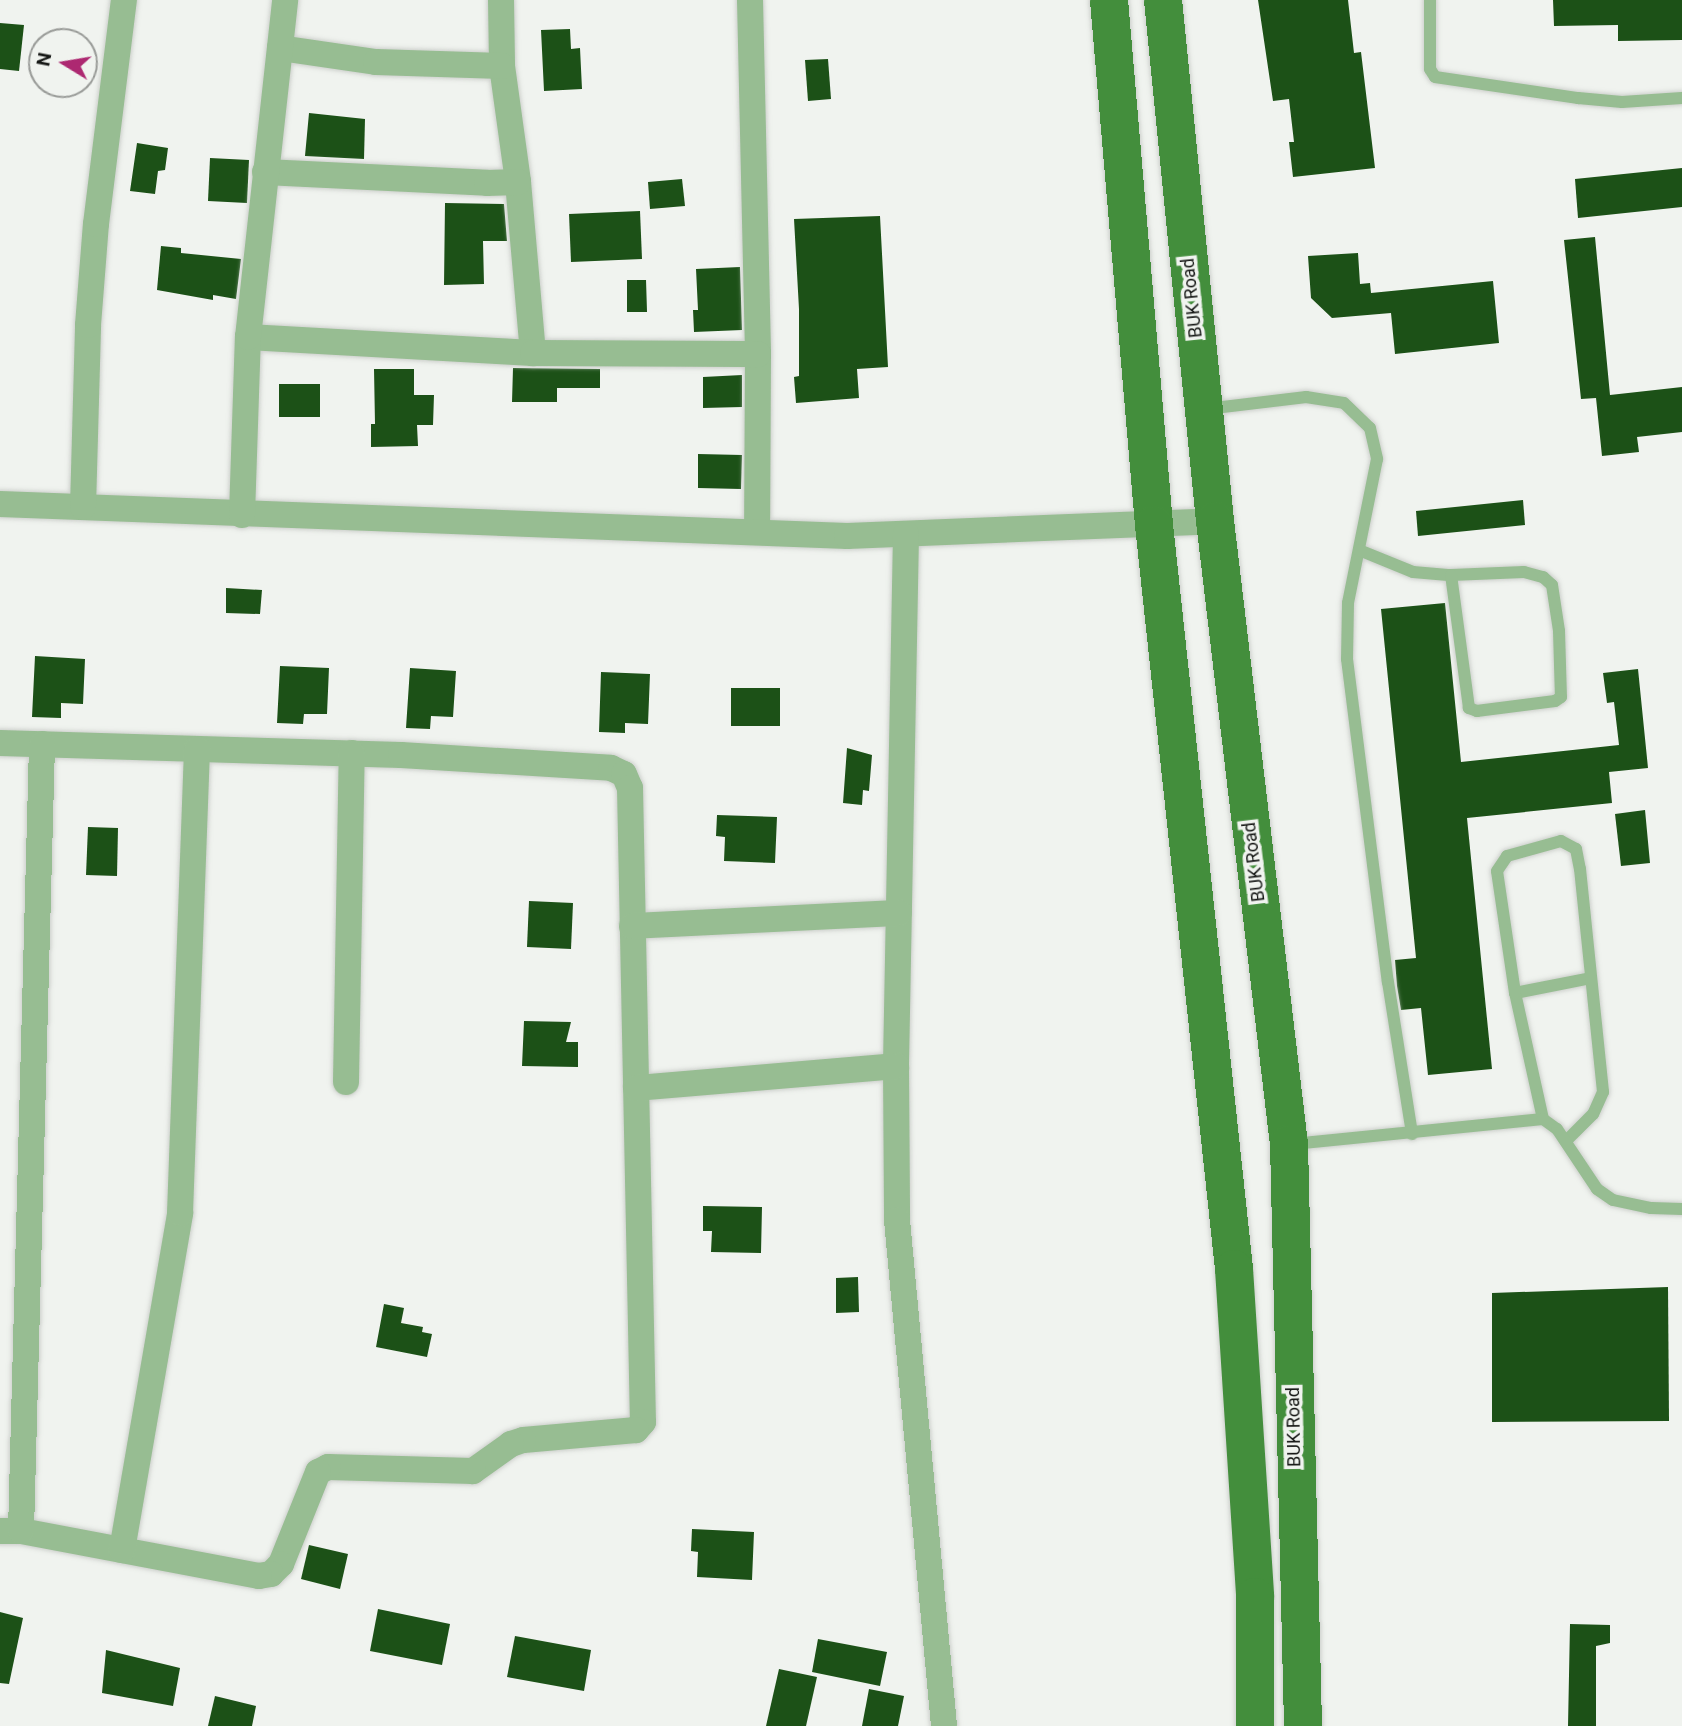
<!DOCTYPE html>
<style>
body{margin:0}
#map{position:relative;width:1682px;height:1726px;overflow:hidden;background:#f0f3ef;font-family:Roboto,sans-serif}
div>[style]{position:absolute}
.building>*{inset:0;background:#1c5117}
.roads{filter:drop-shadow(0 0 2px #cdd0cc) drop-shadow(0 0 2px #cdd0cc)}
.lane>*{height:12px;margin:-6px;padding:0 6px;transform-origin:6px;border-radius:6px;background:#97bd92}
.street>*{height:26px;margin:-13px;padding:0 13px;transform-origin:13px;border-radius:13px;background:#97bd92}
.primary>*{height:38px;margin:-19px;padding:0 19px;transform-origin:19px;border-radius:19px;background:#438e3c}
span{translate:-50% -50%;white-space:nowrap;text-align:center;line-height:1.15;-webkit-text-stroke:7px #f0f3ef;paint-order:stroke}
.street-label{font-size:18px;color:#161816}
.north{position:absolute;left:28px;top:28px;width:70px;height:70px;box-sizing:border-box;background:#f0f3ef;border:2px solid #999b98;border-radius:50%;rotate:281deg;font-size:19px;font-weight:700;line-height:28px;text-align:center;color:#161816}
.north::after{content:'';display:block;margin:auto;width:24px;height:32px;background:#ad2871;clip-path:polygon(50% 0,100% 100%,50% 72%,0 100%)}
</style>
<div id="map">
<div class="building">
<div style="clip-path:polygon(1258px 0,1348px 0,1354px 53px,1361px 52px,1375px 168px,1293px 177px,1289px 142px,1294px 142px,1289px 99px,1273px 101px)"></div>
<div style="clip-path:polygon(1553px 0,1682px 0,1682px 40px,1618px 41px,1618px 25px,1554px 26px)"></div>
<div style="clip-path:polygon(0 23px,24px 25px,19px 71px,0 69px)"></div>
<div style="clip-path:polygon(570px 29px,571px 49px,580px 48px,582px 89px,544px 91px,541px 30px)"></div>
<div style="clip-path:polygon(828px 59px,831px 99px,808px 101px,805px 60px)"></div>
<div style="clip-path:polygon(309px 113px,365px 119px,364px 159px,305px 156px)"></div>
<div style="clip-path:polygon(137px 143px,168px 148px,165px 170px,158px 171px,155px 194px,130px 191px)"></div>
<div style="clip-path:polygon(210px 158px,249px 160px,247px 203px,208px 201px)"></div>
<div style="clip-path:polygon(1682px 168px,1682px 207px,1578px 218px,1575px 179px)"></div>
<div style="clip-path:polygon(682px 179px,685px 206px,650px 209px,648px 182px)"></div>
<div style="clip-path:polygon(445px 203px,504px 204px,507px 241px,483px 241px,484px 284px,444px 285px)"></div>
<div style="clip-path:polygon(640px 211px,642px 259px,571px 262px,569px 214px)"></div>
<div style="clip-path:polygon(880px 216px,888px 367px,857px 369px,859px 398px,796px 403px,794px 377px,799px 376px,799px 309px,794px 219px)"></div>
<div style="clip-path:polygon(1595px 237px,1610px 395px,1682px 387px,1682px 432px,1637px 437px,1639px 452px,1602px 456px,1596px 398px,1581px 399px,1564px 240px)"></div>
<div style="clip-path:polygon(161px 246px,181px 248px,181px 253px,241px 259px,236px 299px,213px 295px,213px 300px,157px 290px)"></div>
<div style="clip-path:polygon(1358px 253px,1360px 284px,1370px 283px,1371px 293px,1493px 281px,1499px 343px,1395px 354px,1391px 313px,1332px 318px,1311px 298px,1308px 256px)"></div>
<div style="clip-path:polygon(740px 267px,742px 330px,694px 332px,693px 310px,698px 310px,696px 269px)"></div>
<div style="clip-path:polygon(627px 280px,646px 280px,647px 312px,627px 312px)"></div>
<div style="clip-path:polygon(513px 368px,600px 369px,600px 388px,557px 388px,557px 402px,512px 402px)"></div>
<div style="clip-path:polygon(374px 369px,414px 369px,414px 395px,434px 395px,433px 425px,417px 425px,418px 446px,371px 447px,371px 424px,375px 424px)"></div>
<div style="clip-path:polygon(742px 375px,742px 407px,703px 408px,703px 377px)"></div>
<div style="clip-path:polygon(279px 384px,320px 384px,320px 417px,279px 417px)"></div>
<div style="clip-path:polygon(698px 454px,742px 455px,741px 489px,698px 488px)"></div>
<div style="clip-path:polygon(1523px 500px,1525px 525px,1418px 536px,1416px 511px)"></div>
<div style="clip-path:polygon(226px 588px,262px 590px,260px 614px,226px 613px)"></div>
<div style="clip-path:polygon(1445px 603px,1461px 762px,1619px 745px,1614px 702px,1607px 703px,1603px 673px,1638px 669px,1648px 768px,1609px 772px,1612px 803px,1467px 818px,1492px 1069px,1428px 1075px,1421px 1008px,1401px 1010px,1397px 986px,1395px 960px,1416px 958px,1381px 609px)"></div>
<div style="clip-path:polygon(35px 656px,85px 659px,83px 704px,61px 703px,61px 718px,32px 717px)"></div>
<div style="clip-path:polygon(280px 666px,329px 668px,327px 714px,304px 714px,303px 724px,277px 723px)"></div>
<div style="clip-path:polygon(410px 668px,456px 671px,453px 717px,431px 716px,430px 729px,406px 728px)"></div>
<div style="clip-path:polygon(601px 672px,650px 674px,648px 724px,625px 723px,625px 733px,599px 732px)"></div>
<div style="clip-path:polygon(731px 688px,780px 688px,780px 726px,731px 726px)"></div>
<div style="clip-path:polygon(847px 748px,872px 755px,869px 791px,863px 790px,862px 805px,843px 803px)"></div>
<div style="clip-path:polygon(1645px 810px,1650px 863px,1621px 866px,1615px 814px)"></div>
<div style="clip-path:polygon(717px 815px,777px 817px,775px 863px,724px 861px,725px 837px,716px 836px)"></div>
<div style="clip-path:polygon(88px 827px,118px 828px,117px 876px,86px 875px)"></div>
<div style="clip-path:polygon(529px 901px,573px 903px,571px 949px,527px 947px)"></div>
<div style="clip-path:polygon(524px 1021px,571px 1022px,566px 1042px,578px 1042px,578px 1067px,522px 1066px)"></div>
<div style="clip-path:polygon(703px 1206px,762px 1207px,761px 1253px,711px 1252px,712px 1231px,703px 1231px)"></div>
<div style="clip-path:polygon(858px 1277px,859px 1312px,836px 1313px,836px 1278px)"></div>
<div style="clip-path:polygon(1668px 1287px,1669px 1421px,1492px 1422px,1492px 1293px)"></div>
<div style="clip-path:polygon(384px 1304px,404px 1308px,401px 1323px,423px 1327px,422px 1332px,432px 1334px,427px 1357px,376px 1347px)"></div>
<div style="clip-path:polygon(692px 1529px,754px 1532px,752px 1580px,697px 1577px,698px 1552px,691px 1551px)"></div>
<div style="clip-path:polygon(309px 1545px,348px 1554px,340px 1589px,301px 1579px)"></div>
<div style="clip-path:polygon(378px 1609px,450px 1624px,442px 1665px,370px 1651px)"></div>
<div style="clip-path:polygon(0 1612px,23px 1618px,9px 1684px,0 1683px)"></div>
<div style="clip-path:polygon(1570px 1624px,1610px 1625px,1610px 1643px,1596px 1646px,1596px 1726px,1568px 1726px)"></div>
<div style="clip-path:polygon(515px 1636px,591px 1650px,584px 1691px,507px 1677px)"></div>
<div style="clip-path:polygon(818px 1639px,887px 1652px,880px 1686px,812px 1672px)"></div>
<div style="clip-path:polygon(106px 1650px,180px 1668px,173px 1706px,102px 1693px)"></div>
<div style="clip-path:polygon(779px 1669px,817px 1677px,806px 1726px,766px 1726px)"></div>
<div style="clip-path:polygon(869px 1689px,904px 1696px,898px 1726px,862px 1726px)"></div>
<div style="clip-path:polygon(215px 1696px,256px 1706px,252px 1726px,208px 1726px)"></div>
</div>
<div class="roads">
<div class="lane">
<div style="left:1430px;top:0;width:69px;rotate:90deg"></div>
<div style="left:1430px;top:69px;width:9px;rotate:58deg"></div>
<div style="left:1435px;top:77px;width:145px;rotate:8.4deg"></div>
<div style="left:1578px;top:98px;width:44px;rotate:5.2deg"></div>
<div style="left:1622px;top:102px;width:60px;rotate:-3.8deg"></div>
<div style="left:1206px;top:409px;width:101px;rotate:-6.8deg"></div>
<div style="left:1306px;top:397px;width:38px;rotate:9deg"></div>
<div style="left:1344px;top:403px;width:36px;rotate:44deg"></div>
<div style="left:1370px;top:428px;width:32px;rotate:77deg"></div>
<div style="left:1377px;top:459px;width:147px;rotate:101.4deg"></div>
<div style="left:1348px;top:603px;width:56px;rotate:91deg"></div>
<div style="left:1347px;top:659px;width:326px;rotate:82.8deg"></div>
<div style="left:1388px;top:982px;width:154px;rotate:81deg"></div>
<div style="left:1359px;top:550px;width:58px;rotate:22.2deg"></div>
<div style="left:1413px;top:572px;width:38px;rotate:5deg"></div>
<div style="left:1451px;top:575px;width:73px;rotate:-2.4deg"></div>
<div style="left:1524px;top:572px;width:20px;rotate:15deg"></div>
<div style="left:1543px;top:577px;width:12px;rotate:42deg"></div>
<div style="left:1552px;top:585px;width:47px;rotate:81.3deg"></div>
<div style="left:1559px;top:631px;width:66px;rotate:88.3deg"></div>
<div style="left:1561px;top:697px;width:7px;rotate:146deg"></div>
<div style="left:1555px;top:701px;width:79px;rotate:172.7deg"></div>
<div style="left:1477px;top:711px;width:9px;rotate:-159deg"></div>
<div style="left:1469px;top:708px;width:134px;rotate:-97.7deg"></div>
<div style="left:1515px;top:993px;width:77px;rotate:-11.2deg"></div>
<div style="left:1543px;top:1119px;width:129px;rotate:-102.5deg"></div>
<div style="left:1515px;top:993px;width:123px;rotate:-98.4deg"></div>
<div style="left:1497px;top:871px;width:18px;rotate:-56deg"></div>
<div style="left:1507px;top:856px;width:56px;rotate:-15.5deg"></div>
<div style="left:1561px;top:841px;width:17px;rotate:28deg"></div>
<div style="left:1576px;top:849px;width:20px;rotate:79deg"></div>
<div style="left:1580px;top:869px;width:224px;rotate:84.1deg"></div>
<div style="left:1603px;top:1092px;width:24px;rotate:114deg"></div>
<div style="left:1593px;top:1114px;width:38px;rotate:135deg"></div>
<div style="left:1293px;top:1144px;width:251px;rotate:-5.7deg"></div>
<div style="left:1543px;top:1119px;width:17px;rotate:36deg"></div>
<div style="left:1557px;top:1129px;width:72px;rotate:56.3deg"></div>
<div style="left:1597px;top:1189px;width:19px;rotate:35deg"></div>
<div style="left:1613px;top:1200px;width:39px;rotate:12deg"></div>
<div style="left:1651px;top:1208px;width:31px;rotate:2deg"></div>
</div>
<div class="street">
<div style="left:501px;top:0;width:66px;rotate:89.1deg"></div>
<div style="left:502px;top:66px;width:117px;rotate:82.1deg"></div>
<div style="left:518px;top:182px;width:172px;rotate:85deg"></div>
<div style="left:750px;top:0;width:354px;rotate:88.7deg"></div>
<div style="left:758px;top:354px;width:178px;rotate:90.3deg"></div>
<div style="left:280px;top:48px;width:97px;rotate:8.3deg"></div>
<div style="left:376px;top:62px;width:126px;rotate:1.8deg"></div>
<div style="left:265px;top:172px;width:222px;rotate:2.8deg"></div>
<div style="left:487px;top:183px;width:31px;rotate:-2deg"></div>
<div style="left:248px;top:337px;width:285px;rotate:3.2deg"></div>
<div style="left:533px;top:353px;width:225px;rotate:0.3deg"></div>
<div style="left:0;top:504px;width:848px;rotate:2.16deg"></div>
<div style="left:847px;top:536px;width:368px;rotate:-2.3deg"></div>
<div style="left:83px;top:507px;width:182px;rotate:-88.4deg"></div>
<div style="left:88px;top:325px;width:101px;rotate:-85.5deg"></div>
<div style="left:96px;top:224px;width:226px;rotate:-82.9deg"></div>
<div style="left:242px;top:515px;width:178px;rotate:-88.1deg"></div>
<div style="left:248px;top:337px;width:339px;rotate:-83.7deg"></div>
<div style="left:906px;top:534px;width:532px;rotate:91.08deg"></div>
<div style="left:896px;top:1066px;width:154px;rotate:89.6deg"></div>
<div style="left:897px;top:1220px;width:508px;rotate:84.69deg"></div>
<div style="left:0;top:743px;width:401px;rotate:1.7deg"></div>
<div style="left:401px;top:755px;width:210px;rotate:3.5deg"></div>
<div style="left:611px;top:768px;width:14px;rotate:25deg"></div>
<div style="left:624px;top:774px;width:15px;rotate:67deg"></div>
<div style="left:630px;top:788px;width:634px;rotate:88.83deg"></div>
<div style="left:643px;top:1422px;width:11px;rotate:131deg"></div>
<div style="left:636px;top:1430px;width:113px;rotate:174.9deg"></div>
<div style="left:523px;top:1440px;width:13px;rotate:162deg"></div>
<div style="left:511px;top:1444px;width:47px;rotate:144.6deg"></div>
<div style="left:473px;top:1471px;width:145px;rotate:-178.4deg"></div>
<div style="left:328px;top:1467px;width:11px;rotate:153deg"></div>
<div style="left:318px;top:1472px;width:99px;rotate:111.9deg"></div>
<div style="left:281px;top:1564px;width:14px;rotate:135deg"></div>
<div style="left:271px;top:1574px;width:12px;rotate:171deg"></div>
<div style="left:259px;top:1576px;width:242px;rotate:-169.3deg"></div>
<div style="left:21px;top:1531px;width:21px;rotate:180deg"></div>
<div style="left:632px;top:926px;width:267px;rotate:-2.8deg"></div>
<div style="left:346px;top:1082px;width:329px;rotate:-89deg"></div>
<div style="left:636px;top:1088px;width:261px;rotate:-4.8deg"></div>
<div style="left:21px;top:1531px;width:787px;rotate:-88.47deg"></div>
<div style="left:122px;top:1550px;width:342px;rotate:-80.2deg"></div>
<div style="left:180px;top:1213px;width:464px;rotate:-87.9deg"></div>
</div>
<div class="primary">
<div style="left:1109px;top:0;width:527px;rotate:85.1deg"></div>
<div style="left:1154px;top:525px;width:748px;rotate:83.86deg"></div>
<div style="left:1234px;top:1269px;width:329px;rotate:86.3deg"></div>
<div style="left:1255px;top:1597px;width:129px;rotate:90deg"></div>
<div style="left:1163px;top:0;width:524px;rotate:84.3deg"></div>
<div style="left:1215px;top:521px;width:627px;rotate:83.23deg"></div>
<div style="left:1289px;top:1144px;width:582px;rotate:88.62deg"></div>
</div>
</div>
<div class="street-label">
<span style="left:1192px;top:298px;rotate:-96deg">BUK Road</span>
<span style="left:1254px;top:862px;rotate:-97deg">BUK Road</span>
<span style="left:1294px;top:1427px;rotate:-91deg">BUK Road</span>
</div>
<div class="north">N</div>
</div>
